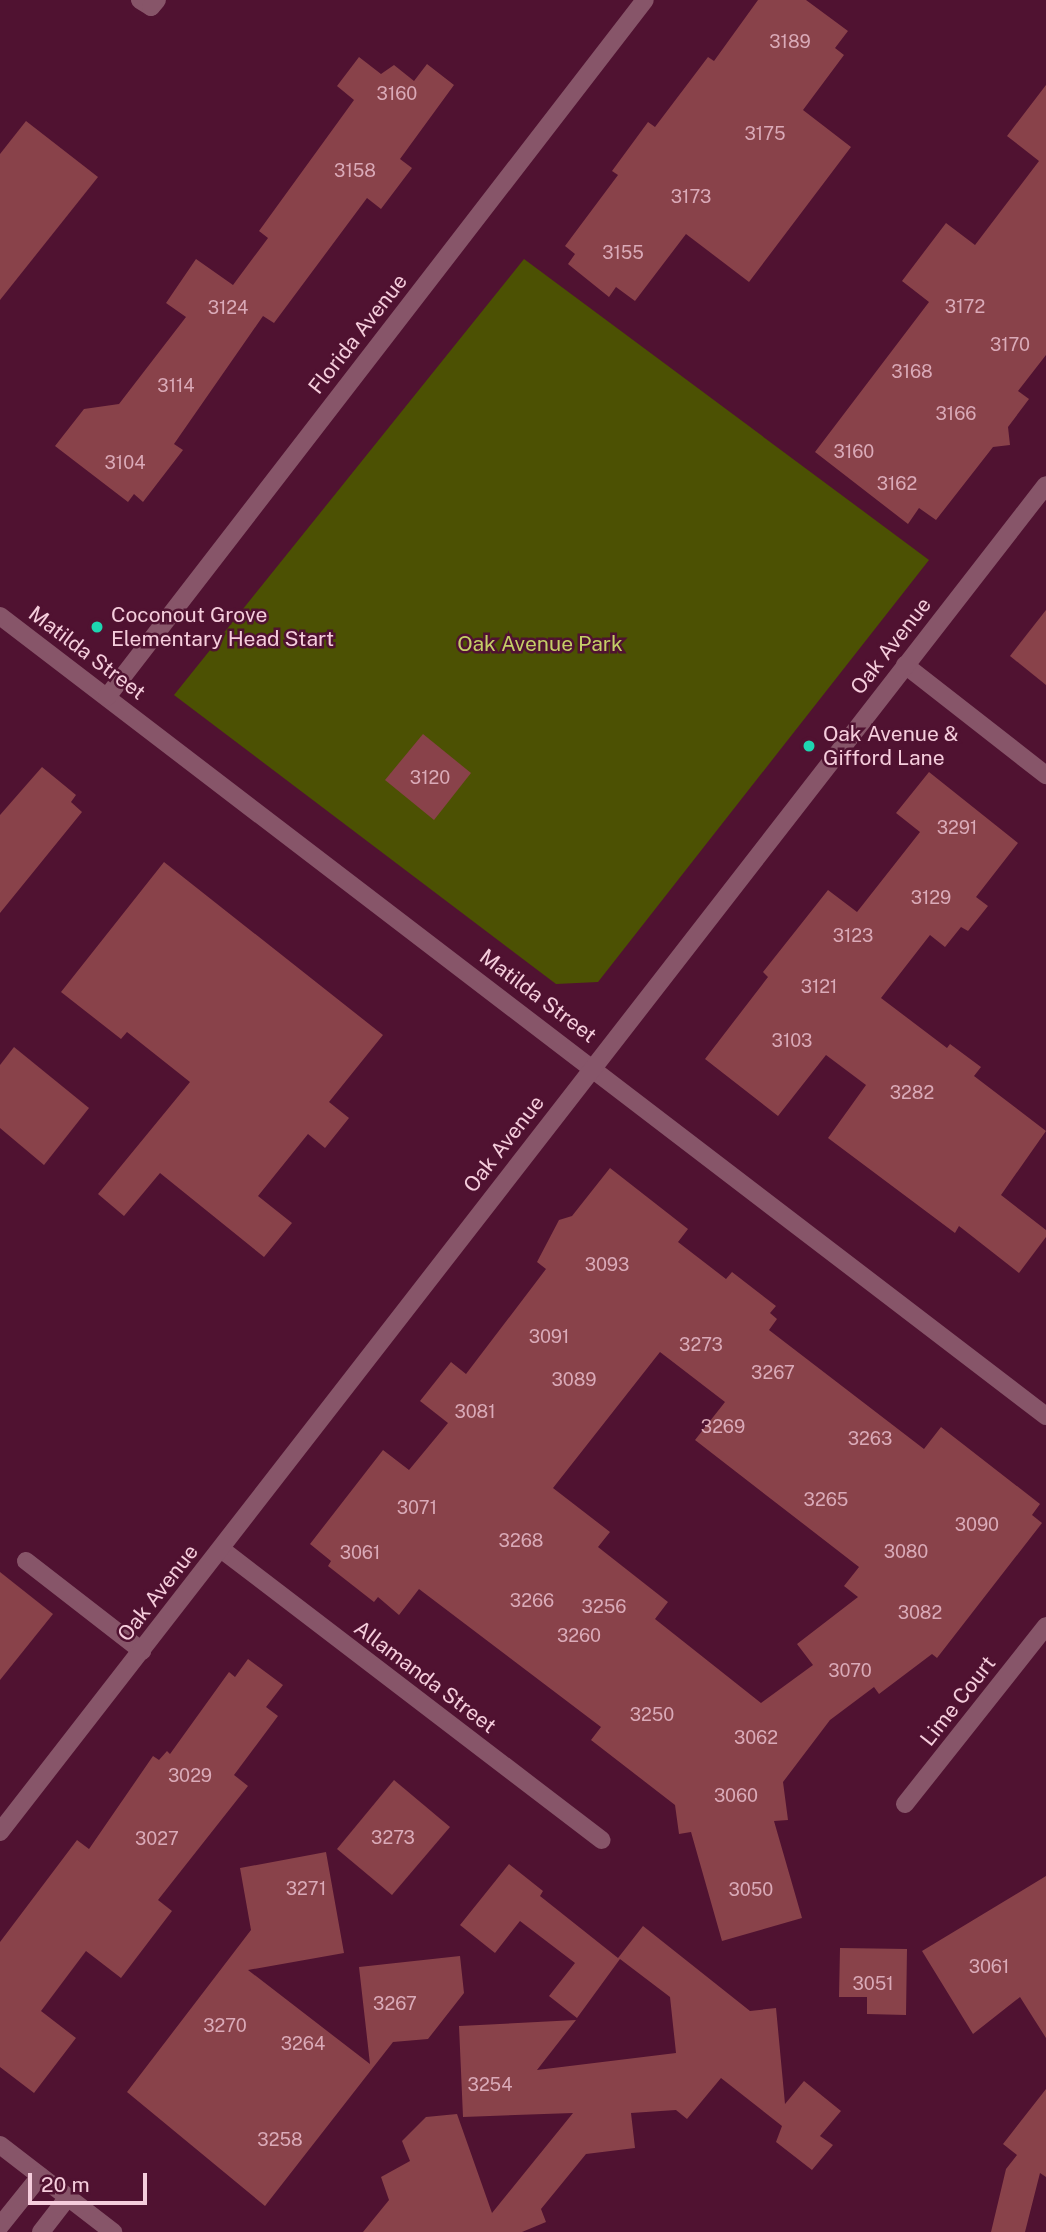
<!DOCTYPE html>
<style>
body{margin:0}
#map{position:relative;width:1046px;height:2232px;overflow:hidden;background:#501231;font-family:"Public Sans",sans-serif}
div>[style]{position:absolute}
.green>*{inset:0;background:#4c5103}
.building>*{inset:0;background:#89424a}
.minor>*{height:18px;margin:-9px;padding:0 9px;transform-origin:9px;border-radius:9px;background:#875569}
.dots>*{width:19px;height:19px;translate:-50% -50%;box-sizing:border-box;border:4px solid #501231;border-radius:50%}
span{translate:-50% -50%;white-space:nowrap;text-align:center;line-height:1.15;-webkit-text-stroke:5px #501231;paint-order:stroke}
.number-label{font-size:18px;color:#daaab8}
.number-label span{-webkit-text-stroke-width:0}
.street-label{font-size:21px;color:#f5cddc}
.poi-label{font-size:21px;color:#f5cddc}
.left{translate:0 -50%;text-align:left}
.park-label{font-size:21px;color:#c4ce67}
.scale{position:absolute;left:28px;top:2173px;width:119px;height:32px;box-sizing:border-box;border:4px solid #f5cddc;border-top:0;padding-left:9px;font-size:21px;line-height:24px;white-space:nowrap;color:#f5cddc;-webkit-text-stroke:5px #501231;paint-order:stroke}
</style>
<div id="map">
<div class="green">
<div style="clip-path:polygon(524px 259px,929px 560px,598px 982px,556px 984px,174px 695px)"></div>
</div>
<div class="building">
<div style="clip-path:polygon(758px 0,806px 0,848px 31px,835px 48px,844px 55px,803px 110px,851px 147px,749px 282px,686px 234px,635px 301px,616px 287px,609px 297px,568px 264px,575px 254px,565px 246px,618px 175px,612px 171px,648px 122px,655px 127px,708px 57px,714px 61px)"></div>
<div style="clip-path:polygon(359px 57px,381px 74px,394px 65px,414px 81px,427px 64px,454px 85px,400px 159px,412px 168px,381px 209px,367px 198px,274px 323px,263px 316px,174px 444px,183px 450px,143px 502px,134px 494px,128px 502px,55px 446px,84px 409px,119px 404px,186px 317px,166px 303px,196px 259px,233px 285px,268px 238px,259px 231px,354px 100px,337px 86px)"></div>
<div style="clip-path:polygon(1046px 85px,1046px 355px,1018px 391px,1029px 399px,1008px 427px,1010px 445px,993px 447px,936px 520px,919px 508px,908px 524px,815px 452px,929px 302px,902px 281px,946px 223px,975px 245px,1039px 161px,1007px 136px)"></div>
<div style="clip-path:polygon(26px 121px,98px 177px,0 300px,0 154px)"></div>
<div style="clip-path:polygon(1046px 610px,1046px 685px,1010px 656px)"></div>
<div style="clip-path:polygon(423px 734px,471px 773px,434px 820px,385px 780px)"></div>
<div style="clip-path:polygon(42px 767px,76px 795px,71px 802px,82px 812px,0 913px,0 815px)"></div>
<div style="clip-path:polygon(929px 772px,1018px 843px,976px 897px,988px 906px,968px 931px,961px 927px,945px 947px,930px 935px,881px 998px,947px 1048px,950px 1044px,981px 1067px,974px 1076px,1046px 1131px,1001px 1195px,1046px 1230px,1046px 1237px,1019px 1273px,959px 1226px,955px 1233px,828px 1138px,866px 1085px,826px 1055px,778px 1116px,705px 1059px,768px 977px,763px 972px,828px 890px,857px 912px,920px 832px,896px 813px)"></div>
<div style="clip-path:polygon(164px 862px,383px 1035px,329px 1102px,349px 1118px,325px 1148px,308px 1134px,258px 1196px,292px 1223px,264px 1257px,160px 1173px,124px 1216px,98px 1194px,190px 1082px,127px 1032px,121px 1039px,61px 992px)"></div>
<div style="clip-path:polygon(14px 1047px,89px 1108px,44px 1165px,0 1128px,0 1065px)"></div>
<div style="clip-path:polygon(evenodd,610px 1168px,688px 1229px,678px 1242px,726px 1279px,732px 1272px,776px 1306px,770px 1313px,777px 1319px,769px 1330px,924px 1449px,941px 1427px,1040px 1504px,1032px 1515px,1042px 1523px,937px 1658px,932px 1654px,879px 1694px,874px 1687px,830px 1720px,783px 1782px,788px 1820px,774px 1821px,802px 1918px,722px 1941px,691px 1832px,679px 1834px,675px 1805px,591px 1740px,601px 1727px,419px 1589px,399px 1615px,378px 1597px,374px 1602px,328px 1566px,331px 1561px,310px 1544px,383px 1450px,409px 1470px,448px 1423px,420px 1401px,451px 1362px,466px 1374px,546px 1269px,537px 1262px,559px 1220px,572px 1216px,610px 1168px,660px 1352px,725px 1402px,695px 1440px,859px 1567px,844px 1586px,858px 1597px,797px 1644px,813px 1665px,761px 1703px,655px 1619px,668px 1602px,598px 1547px,610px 1532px,553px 1488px,660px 1352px)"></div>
<div style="clip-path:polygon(0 1572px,53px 1614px,0 1680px)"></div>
<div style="clip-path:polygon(248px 1659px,283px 1685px,266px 1707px,278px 1716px,234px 1775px,248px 1786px,158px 1900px,172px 1911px,121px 1978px,86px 1951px,41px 2011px,76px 2038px,34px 2093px,0 2067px,0 1942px,77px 1840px,89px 1849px,153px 1756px,159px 1760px,167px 1751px,170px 1754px,229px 1672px,235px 1677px)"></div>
<div style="clip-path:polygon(394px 1780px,450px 1827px,392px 1895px,337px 1849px)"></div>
<div style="clip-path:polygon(326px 1852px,344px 1953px,248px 1970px,370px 2064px,359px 1967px,460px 1956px,464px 1993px,428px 2039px,393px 2042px,265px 2206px,127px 2092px,251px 1930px,240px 1868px)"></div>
<div style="clip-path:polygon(509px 1864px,543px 1891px,540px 1896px,618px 1958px,643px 1926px,750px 2011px,776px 2008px,785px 2104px,804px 2081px,841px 2111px,820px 2136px,833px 2145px,812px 2170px,776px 2142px,782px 2126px,721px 2078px,687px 2119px,676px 2110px,631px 2113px,635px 2148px,586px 2154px,541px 2209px,546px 2222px,522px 2232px,363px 2232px,389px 2200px,381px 2177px,410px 2161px,402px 2141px,426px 2117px,457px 2114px,492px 2213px,573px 2113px,463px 2117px,459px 2026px,576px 2020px,537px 2070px,676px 2053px,670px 1997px,620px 1959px,577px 2018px,549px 1996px,575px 1963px,520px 1921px,495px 1953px,460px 1925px)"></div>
<div style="clip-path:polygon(1046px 1876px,1046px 2038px,1020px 1997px,973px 2034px,922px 1951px)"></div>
<div style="clip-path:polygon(840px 1948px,907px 1949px,906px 2015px,867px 2014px,867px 1997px,839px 1997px)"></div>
<div style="clip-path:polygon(1046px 2089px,1046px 2177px,1040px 2173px,1025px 2232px,991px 2232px,1006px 2169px,1017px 2155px,1003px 2144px)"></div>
</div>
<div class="minor">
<div style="left:140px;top:0;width:13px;rotate:32deg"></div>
<div style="left:151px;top:7px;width:9px;rotate:-49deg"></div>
<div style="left:0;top:616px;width:1317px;rotate:37.41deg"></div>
<div style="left:905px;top:665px;width:179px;rotate:38deg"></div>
<div style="left:107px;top:697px;width:880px;rotate:-52.34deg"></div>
<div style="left:221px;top:1549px;width:479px;rotate:37.4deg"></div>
<div style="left:26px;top:1561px;width:147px;rotate:37.8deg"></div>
<div style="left:905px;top:1804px;width:227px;rotate:-51.6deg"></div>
<div style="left:0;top:1832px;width:1705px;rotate:-52.17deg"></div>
<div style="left:0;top:2145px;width:143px;rotate:37.6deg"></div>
<div style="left:0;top:2226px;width:64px;rotate:-51.3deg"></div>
<div style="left:41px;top:2232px;width:44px;rotate:-52.4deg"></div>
</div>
<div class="dots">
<div style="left:97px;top:627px;background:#1ed5b1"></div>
<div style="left:809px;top:746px;background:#1ed5b1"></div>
</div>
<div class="number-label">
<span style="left:790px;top:42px">3189</span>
<span style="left:397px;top:94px">3160</span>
<span style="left:765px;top:134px">3175</span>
<span style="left:355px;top:171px">3158</span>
<span style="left:691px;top:197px">3173</span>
<span style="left:623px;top:253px">3155</span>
<span style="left:965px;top:307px">3172</span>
<span style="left:228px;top:308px">3124</span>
<span style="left:1010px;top:345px">3170</span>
<span style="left:912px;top:372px">3168</span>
<span style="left:176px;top:386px">3114</span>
<span style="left:956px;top:414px">3166</span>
<span style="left:854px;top:452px">3160</span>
<span style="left:125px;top:463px">3104</span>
<span style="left:897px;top:484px">3162</span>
<span style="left:430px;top:778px">3120</span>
<span style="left:957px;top:828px">3291</span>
<span style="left:931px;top:898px">3129</span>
<span style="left:853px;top:936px">3123</span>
<span style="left:819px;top:987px">3121</span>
<span style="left:792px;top:1041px">3103</span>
<span style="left:912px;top:1093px">3282</span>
<span style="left:607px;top:1265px">3093</span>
<span style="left:549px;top:1337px">3091</span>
<span style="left:701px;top:1345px">3273</span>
<span style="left:773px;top:1373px">3267</span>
<span style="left:574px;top:1380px">3089</span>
<span style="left:475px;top:1412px">3081</span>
<span style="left:723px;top:1427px">3269</span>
<span style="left:870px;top:1439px">3263</span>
<span style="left:826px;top:1500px">3265</span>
<span style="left:417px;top:1508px">3071</span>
<span style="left:977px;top:1525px">3090</span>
<span style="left:521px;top:1541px">3268</span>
<span style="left:906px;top:1552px">3080</span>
<span style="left:360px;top:1553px">3061</span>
<span style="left:532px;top:1601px">3266</span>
<span style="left:604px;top:1607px">3256</span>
<span style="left:920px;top:1613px">3082</span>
<span style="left:579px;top:1636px">3260</span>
<span style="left:850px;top:1671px">3070</span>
<span style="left:652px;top:1715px">3250</span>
<span style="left:756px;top:1738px">3062</span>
<span style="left:190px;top:1776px">3029</span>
<span style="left:736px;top:1796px">3060</span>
<span style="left:393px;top:1838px">3273</span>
<span style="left:157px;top:1839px">3027</span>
<span style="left:306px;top:1889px">3271</span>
<span style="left:751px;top:1890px">3050</span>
<span style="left:989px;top:1967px">3061</span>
<span style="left:873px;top:1984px">3051</span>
<span style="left:395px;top:2004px">3267</span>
<span style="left:225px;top:2026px">3270</span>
<span style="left:303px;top:2044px">3264</span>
<span style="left:490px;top:2085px">3254</span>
<span style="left:280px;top:2140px">3258</span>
</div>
<div class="street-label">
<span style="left:358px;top:334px;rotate:-52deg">Florida Avenue</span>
<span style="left:891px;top:646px;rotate:-52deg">Oak Avenue</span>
<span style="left:87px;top:653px;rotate:37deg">Matilda Street</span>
<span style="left:538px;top:996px;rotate:37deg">Matilda Street</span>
<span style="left:504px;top:1144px;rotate:-52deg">Oak Avenue</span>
<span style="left:158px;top:1593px;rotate:-52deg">Oak Avenue</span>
<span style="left:425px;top:1677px;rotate:37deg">Allamanda Street</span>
<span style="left:958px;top:1701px;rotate:-52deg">Lime Court</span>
</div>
<div class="poi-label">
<span class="left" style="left:111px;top:627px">Coconout Grove<br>Elementary Head Start</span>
<span class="left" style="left:823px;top:746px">Oak Avenue &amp;<br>Gifford Lane</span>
</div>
<div class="park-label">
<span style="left:540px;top:644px">Oak Avenue Park</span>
</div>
<div class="scale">20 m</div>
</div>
